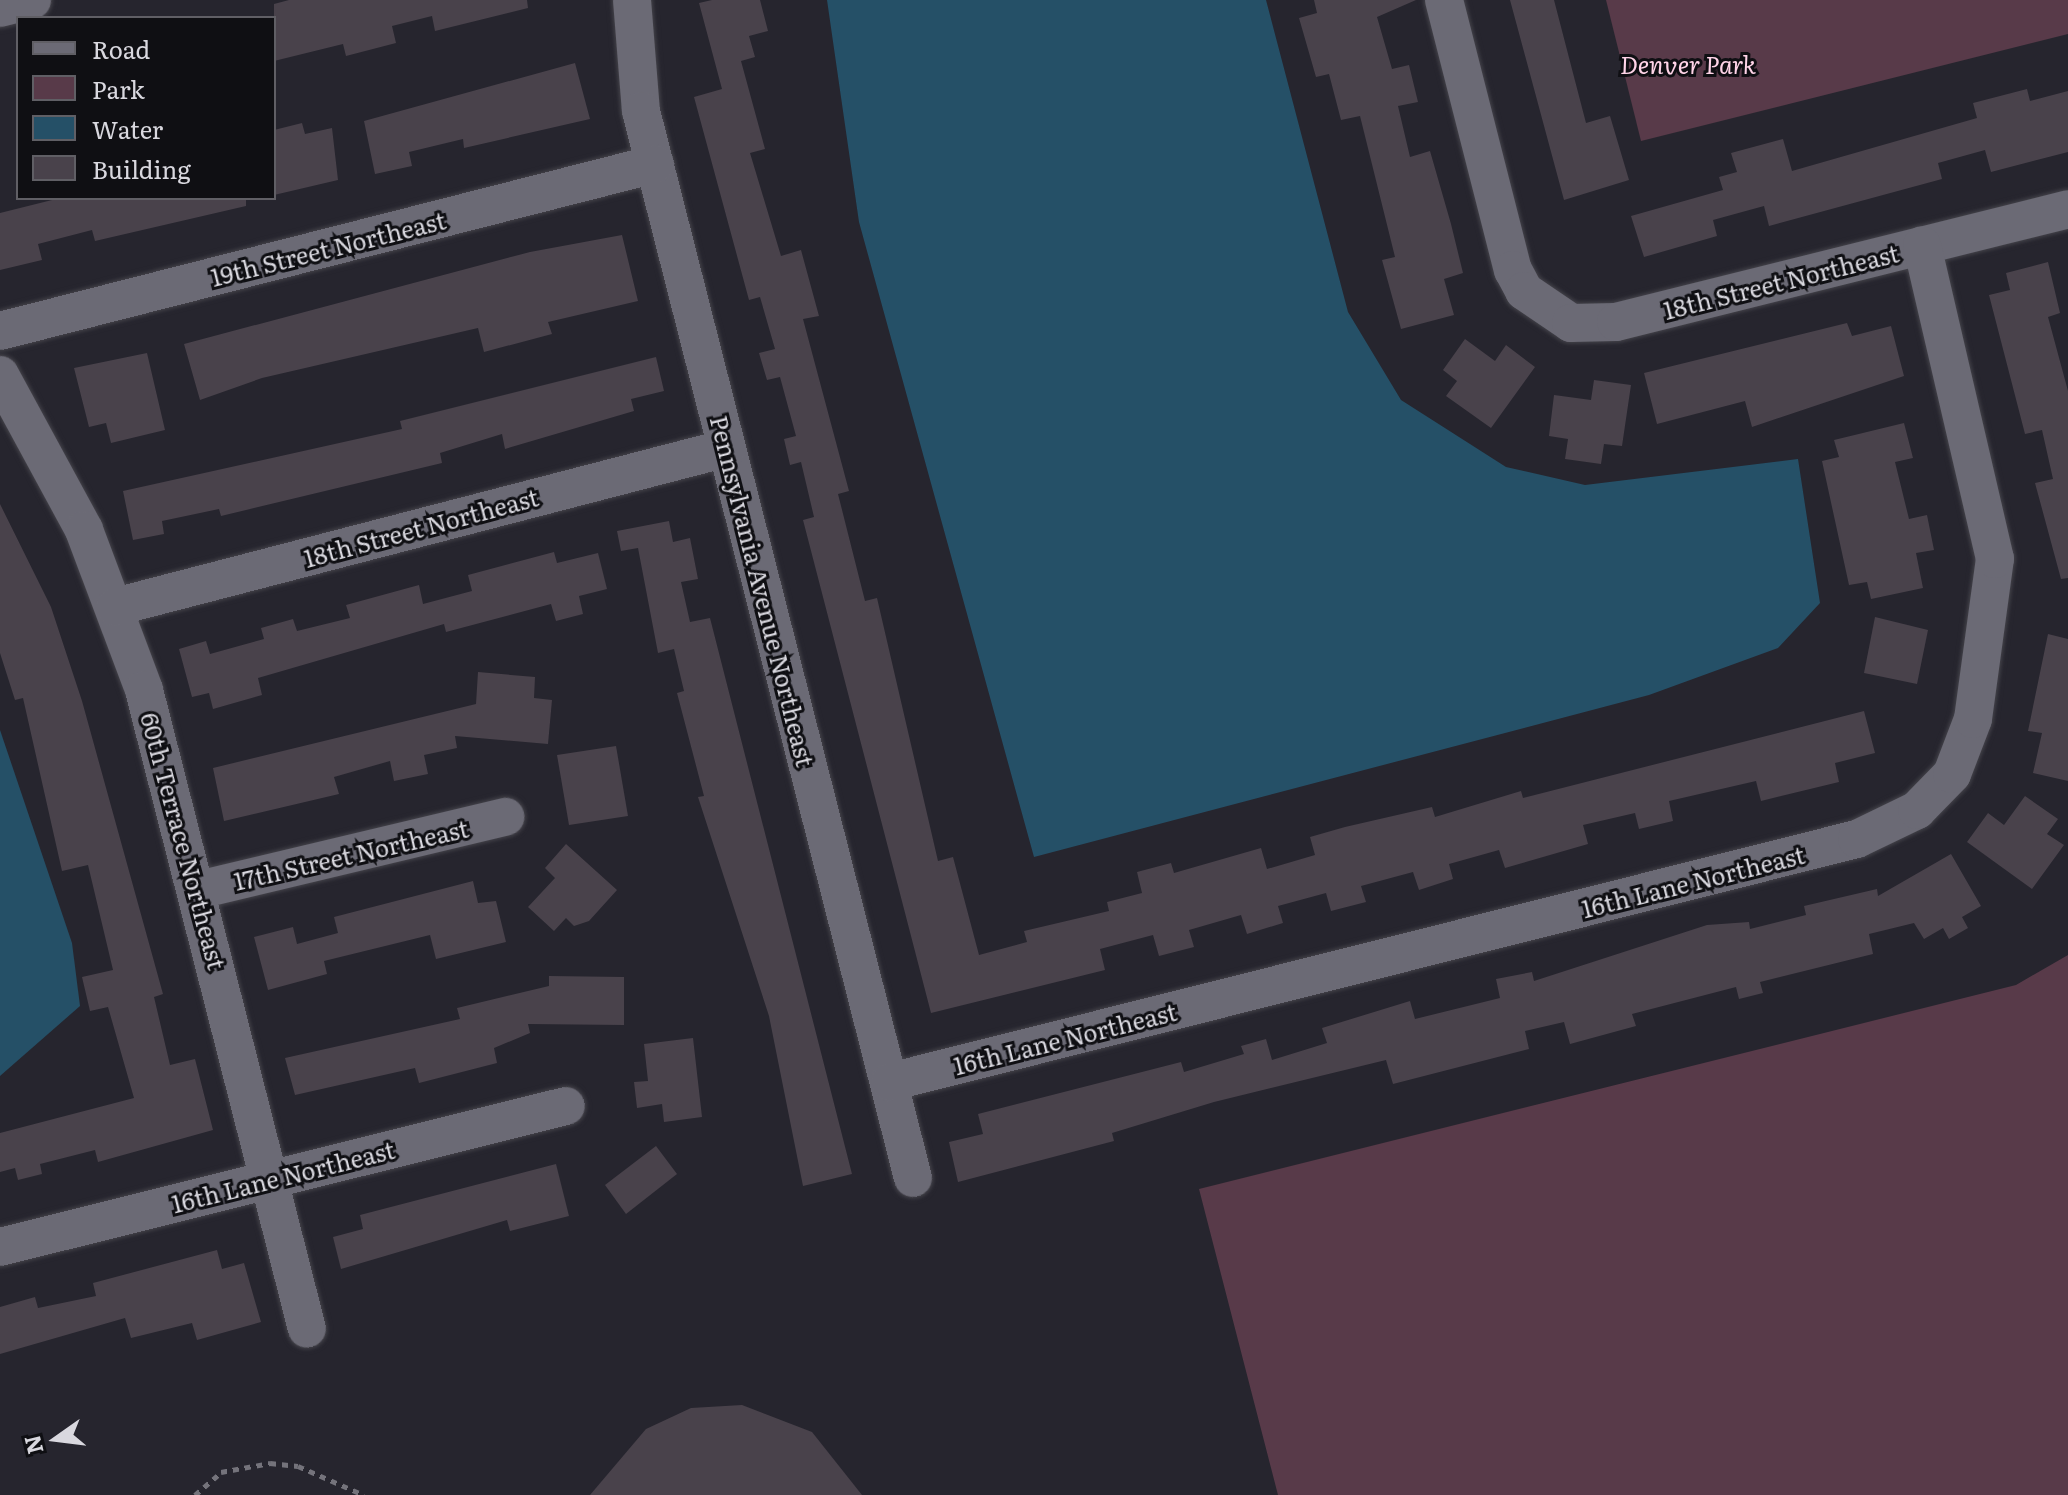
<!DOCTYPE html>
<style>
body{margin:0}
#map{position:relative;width:2068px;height:1495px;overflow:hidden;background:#26252e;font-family:Literata,serif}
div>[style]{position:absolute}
.green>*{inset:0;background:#583a49}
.water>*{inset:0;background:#255067}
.building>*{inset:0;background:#49424b}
.path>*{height:5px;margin-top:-2.5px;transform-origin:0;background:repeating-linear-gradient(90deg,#74737b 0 6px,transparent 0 12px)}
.roads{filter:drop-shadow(0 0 2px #44434a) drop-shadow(0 0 2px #44434a)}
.minor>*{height:38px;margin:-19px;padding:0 19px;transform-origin:19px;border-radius:19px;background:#6b6a75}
span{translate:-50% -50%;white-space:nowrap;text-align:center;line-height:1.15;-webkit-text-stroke:6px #0f0f13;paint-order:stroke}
.park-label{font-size:24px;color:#ffd4e8;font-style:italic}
.street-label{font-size:24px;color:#d9d8df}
.legend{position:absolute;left:16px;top:16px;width:260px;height:184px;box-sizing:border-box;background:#0f0f13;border:2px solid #605f65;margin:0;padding:10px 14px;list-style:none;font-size:24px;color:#d9d8df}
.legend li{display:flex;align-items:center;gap:16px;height:40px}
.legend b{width:40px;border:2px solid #605f65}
.north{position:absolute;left:16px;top:1399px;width:80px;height:80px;-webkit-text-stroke:6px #0f0f13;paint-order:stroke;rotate:256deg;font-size:22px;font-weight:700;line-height:32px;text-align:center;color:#d9d8df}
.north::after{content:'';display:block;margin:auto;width:28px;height:36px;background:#d9d8df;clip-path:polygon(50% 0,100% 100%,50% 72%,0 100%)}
</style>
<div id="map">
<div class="green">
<div style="clip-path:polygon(1606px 0,2068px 0,2068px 34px,1641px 141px)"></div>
<div style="clip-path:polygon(2068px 955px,2068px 1495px,1278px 1495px,1199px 1189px,2016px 985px)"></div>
</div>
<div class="water">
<div style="clip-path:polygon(827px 0,1266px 0,1348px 312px,1401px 400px,1506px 467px,1585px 485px,1798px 459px,1820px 603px,1778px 648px,1649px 695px,1034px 857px,859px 222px)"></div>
<div style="clip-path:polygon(0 730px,72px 943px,80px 1006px,0 1076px)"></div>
</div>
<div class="building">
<div style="clip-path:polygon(289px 0,527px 0,528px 8px,435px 31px,432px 16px,392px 26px,396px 43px,346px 56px,343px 44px,274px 61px,274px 4px)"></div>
<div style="clip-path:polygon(712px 0,760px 0,768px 31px,749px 36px,755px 57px,741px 61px,765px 149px,750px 153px,781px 256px,801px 250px,819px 316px,803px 319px,849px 491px,838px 494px,865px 601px,877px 598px,938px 861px,953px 857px,979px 955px,1027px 942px,1024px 931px,1109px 911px,1107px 902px,1142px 893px,1137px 872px,1171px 863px,1174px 873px,1261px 848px,1267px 869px,1315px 855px,1310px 837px,1345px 827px,1432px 807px,1435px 817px,1521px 791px,1523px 798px,1864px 711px,1875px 753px,1835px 763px,1839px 782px,1761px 801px,1756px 781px,1669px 801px,1673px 821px,1639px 829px,1635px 813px,1583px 825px,1588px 844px,1505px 868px,1499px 850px,1449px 864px,1453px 879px,1419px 890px,1413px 872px,1361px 886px,1366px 902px,1331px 911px,1326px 893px,1278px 906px,1283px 923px,1247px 934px,1241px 915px,1189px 930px,1194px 947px,1159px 956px,1153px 935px,1100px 949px,1105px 970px,931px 1013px,803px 520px,814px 517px,801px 462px,790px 465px,784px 439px,796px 436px,780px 377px,767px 380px,759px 353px,775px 349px,760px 297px,749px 300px,694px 97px,722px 89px,699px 3px)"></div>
<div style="clip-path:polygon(1314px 0,1416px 0,1377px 17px,1392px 69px,1409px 65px,1418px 102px,1398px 106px,1410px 157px,1430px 151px,1451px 224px,1463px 273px,1444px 279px,1454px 315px,1401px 329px,1382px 260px,1395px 257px,1360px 116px,1341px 120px,1329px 74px,1316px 77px,1299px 18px,1317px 13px)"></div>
<div style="clip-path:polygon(1510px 0,1554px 0,1586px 123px,1610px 116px,1629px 180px,1564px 200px)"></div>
<div style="clip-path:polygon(575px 63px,590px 119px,464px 148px,463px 139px,409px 152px,412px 166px,375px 174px,364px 121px)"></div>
<div style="clip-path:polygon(2027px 89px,2030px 101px,2068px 91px,2068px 152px,1991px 172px,1985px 150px,1938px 163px,1942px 179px,1769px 226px,1764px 206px,1713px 220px,1717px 236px,1644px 257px,1631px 216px,1723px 190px,1719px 177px,1737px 172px,1731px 153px,1783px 139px,1792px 171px,1977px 118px,1973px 103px)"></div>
<div style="clip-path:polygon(302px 123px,305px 134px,332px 128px,338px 180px,274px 195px,274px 130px)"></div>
<div style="clip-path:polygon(60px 198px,246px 198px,246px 206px,95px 241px,92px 230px,38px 244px,42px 260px,0 270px,0 213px)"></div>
<div style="clip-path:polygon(622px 235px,638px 301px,548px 322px,552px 334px,484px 352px,478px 328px,262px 378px,200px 400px,184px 344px,530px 252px)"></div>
<div style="clip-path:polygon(2048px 262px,2060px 313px,2048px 317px,2068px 391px,2068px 578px,2061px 579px,2035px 483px,2053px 479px,2042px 430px,2025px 434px,1989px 295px,2010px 290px,2006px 273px)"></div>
<div style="clip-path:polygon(1847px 323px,1852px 336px,1891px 326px,1904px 376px,1752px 427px,1745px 401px,1657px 424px,1644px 373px)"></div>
<div style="clip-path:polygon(1465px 339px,1495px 361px,1506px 345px,1535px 367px,1491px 428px,1446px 396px,1457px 381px,1443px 370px)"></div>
<div style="clip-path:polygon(147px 353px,165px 430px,111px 443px,106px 423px,89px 427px,74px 368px)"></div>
<div style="clip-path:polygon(656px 357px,664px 391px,631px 399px,634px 411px,505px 449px,502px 434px,440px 453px,442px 463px,221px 516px,219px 509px,162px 521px,164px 534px,133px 540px,123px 491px,402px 429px,400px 421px)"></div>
<div style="clip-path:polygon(1594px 380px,1631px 385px,1622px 446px,1604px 444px,1601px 464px,1565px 459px,1568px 439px,1549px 436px,1554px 395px,1591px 400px)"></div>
<div style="clip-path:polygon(1904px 423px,1913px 458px,1895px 462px,1909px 519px,1927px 515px,1934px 550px,1916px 553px,1923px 588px,1871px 599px,1867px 582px,1849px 585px,1822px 461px,1839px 457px,1834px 440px)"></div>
<div style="clip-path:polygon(0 504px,51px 607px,82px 701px,163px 994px,154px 997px,170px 1065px,195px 1059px,213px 1130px,98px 1162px,95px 1150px,40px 1164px,42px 1174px,18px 1180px,15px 1168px,0 1172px,0 1133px,134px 1098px,108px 1007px,90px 1011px,82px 977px,113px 970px,88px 865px,62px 871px,23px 698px,15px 700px,0 653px)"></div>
<div style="clip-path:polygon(669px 521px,673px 542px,690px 538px,698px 579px,681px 582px,690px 622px,710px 618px,852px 1174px,803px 1186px,769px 1016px,698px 797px,704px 796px,677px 693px,684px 691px,674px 649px,658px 653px,638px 548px,621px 551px,617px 531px)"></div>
<div style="clip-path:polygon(554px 552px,557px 563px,598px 553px,607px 589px,579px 596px,583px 614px,556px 621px,551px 604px,446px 632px,444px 624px,258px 678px,262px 695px,213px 709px,209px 693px,192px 697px,179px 649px,206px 641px,210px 654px,264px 639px,261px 628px,293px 619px,297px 631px,350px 618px,346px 605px,419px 585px,423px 604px,472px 591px,468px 575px)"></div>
<div style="clip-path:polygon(1875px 617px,1928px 630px,1917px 684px,1864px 673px)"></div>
<div style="clip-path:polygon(2048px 634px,2068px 639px,2068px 781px,2033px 773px,2042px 733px,2028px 731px)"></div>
<div style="clip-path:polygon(478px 672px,535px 677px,534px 698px,552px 700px,548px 744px,455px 736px,457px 748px,424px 755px,428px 774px,394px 781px,390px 761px,334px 777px,339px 794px,224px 821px,213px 768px,476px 704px)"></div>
<div style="clip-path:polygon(616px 746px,628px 816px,569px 825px,557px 755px)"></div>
<div style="clip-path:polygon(2025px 796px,2058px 819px,2047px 834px,2064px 845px,2032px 889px,1967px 842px,1988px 813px,2004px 825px)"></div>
<div style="clip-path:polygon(566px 844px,617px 890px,589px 921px,574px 926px,566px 918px,554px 931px,528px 907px,555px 878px,545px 868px)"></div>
<div style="clip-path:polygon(1951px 854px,1981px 906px,1962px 917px,1968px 928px,1949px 939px,1943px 928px,1924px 939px,1914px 923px,1869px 934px,1873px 954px,1760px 982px,1763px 993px,1739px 999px,1736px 987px,1632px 1014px,1636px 1026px,1570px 1044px,1564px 1022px,1525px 1031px,1529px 1049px,1393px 1084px,1386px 1060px,1214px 1102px,1112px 1133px,1114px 1141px,958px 1182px,949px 1142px,983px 1134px,978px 1114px,1181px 1062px,1184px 1072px,1244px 1054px,1241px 1046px,1266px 1039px,1272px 1060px,1327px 1043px,1322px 1028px,1410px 1001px,1415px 1019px,1500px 998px,1496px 979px,1532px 972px,1534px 981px,1707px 925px,1749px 922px,1750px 929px,1806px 915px,1804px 906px,1877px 889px,1878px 896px)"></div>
<div style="clip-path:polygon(473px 881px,478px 903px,496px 901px,506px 942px,436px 959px,430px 935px,324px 961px,327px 974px,268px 990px,254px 937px,293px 927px,297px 944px,338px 933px,334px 917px)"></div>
<div style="clip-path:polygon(549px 976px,624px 977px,624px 1025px,528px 1024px,530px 1033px,494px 1048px,497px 1063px,419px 1083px,415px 1068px,295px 1095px,285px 1058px,460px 1019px,457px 1008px,549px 986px)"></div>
<div style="clip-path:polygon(693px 1038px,702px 1117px,664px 1122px,662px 1104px,637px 1108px,634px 1082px,648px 1081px,644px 1044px)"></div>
<div style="clip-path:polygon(656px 1146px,677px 1174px,626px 1214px,605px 1185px)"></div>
<div style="clip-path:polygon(556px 1164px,569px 1216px,510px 1231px,507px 1220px,341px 1269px,333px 1237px,363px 1229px,360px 1215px)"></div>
<div style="clip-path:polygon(217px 1250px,222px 1269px,244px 1263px,261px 1322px,197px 1340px,192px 1323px,131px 1338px,125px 1318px,0 1354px,0 1307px,35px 1297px,38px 1308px,96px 1296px,93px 1283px)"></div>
<div style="clip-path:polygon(742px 1405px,812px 1432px,862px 1495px,590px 1495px,646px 1429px,691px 1408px)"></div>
</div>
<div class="path">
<div style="left:195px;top:1495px;width:35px;rotate:-41deg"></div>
<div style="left:221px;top:1472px;width:50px;rotate:-10.4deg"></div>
<div style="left:270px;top:1463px;width:28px;rotate:6deg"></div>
<div style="left:298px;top:1466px;width:72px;rotate:23.7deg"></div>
</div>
<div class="roads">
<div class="minor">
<div style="left:632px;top:0;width:111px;rotate:85.4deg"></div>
<div style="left:641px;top:111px;width:1101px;rotate:75.7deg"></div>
<div style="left:1444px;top:0;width:279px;rotate:75.7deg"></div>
<div style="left:1513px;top:270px;width:24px;rotate:62deg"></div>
<div style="left:1524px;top:291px;width:57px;rotate:34.2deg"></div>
<div style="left:1571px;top:323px;width:45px;rotate:-1.3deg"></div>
<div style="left:1616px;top:322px;width:466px;rotate:-14deg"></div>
<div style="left:0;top:8px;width:33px;rotate:-14deg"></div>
<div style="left:0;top:331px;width:676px;rotate:-14.3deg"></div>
<div style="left:0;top:375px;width:176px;rotate:61.5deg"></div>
<div style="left:84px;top:530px;width:171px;rotate:69.4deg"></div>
<div style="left:144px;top:690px;width:659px;rotate:75.69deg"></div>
<div style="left:115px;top:607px;width:632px;rotate:-14.56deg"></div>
<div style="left:198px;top:890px;width:316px;rotate:-13.4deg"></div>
<div style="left:890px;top:1082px;width:997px;rotate:-14.11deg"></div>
<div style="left:1857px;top:839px;width:67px;rotate:-25.8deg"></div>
<div style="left:1917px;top:810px;width:50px;rotate:-45.8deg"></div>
<div style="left:1952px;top:774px;width:59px;rotate:-69.1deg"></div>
<div style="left:1973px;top:719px;width:162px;rotate:-82.2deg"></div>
<div style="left:1995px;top:559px;width:322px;rotate:-103.1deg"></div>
<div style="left:0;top:1247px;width:583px;rotate:-13.99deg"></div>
</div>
</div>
<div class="park-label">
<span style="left:1688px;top:64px">Denver Park</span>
</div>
<div class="street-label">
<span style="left:328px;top:248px;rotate:-14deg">19th Street Northeast</span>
<span style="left:1781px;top:281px;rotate:-14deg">18th Street Northeast</span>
<span style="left:421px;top:527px;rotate:-15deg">18th Street Northeast</span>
<span style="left:763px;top:591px;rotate:76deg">Pennsylvania Avenue Northeast</span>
<span style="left:184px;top:841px;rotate:75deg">60th Terrace Northeast</span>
<span style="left:351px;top:854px;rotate:-13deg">17th Street Northeast</span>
<span style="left:1693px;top:881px;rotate:-14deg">16th Lane Northeast</span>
<span style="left:1065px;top:1038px;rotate:-14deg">16th Lane Northeast</span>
<span style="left:283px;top:1176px;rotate:-14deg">16th Lane Northeast</span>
</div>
<ul class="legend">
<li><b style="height:10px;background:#6b6a75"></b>Road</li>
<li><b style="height:22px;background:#583a49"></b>Park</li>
<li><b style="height:22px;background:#255067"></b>Water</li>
<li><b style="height:22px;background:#49424b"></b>Building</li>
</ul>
<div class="north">N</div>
</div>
